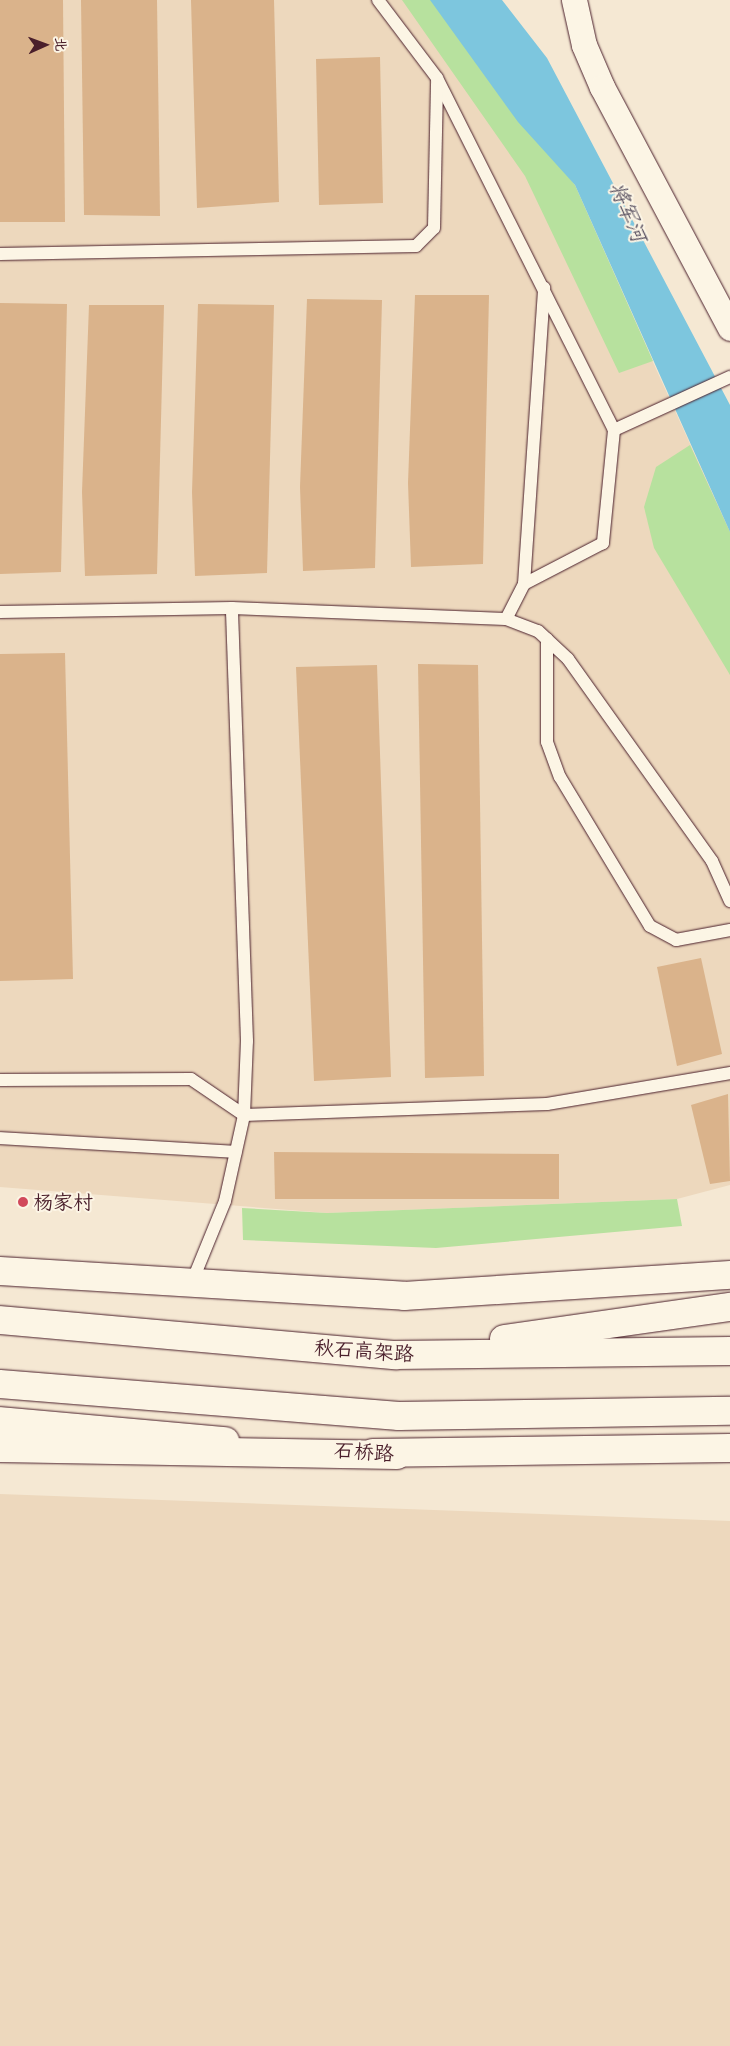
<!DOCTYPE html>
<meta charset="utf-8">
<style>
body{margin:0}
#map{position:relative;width:730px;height:2046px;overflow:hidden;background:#f5e8d3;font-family:Caveat,"LXGW WenKai TC",sans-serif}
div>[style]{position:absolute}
.built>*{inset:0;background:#edd8bd}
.green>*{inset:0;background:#b7e19e}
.water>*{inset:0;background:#7dc6de}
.building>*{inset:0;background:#dab38b}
.roads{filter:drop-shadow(0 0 1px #4a1f2b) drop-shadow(0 0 1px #4a1f2b)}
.lane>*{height:12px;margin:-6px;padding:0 6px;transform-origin:6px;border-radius:6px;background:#fcf5e5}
.street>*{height:25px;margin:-12.5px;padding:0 12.5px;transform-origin:12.5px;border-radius:12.5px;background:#fcf5e5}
.primary>*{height:28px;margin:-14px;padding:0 14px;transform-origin:14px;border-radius:14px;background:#fcf5e5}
.highway>*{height:28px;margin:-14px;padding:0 14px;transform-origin:14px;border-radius:14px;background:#fcf5e5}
.dots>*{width:14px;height:14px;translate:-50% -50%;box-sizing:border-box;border:2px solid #fcf5e5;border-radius:50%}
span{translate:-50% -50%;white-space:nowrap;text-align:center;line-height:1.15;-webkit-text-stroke:4px #fcf5e5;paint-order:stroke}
.poi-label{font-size:20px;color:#4a1f2b}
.left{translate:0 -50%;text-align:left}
.street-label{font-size:20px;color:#4a1f2b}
.water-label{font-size:21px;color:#595161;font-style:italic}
.north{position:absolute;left:20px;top:20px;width:50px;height:50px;-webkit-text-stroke:4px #fcf5e5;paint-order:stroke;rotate:88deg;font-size:14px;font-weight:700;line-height:20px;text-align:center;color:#4a1f2b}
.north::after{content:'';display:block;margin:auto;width:18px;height:22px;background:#4a1f2b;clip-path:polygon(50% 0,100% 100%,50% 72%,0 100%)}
</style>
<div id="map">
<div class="built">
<div style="clip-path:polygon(0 0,430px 0,599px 243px,730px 532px,730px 1185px,677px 1199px,327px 1213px,0 1187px)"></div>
<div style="clip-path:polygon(0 1494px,730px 1521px,730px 2046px,0 2046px)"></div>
</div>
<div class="green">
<div style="clip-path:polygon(402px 0,431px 0,575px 185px,653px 361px,619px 373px,525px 176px)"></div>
<div style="clip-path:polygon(690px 445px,730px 532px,730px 675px,654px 548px,644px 507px,656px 467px)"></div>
<div style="clip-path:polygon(677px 1199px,682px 1226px,436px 1248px,243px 1240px,242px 1208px,327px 1213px)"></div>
</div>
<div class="water">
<div style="clip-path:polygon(430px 0,502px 0,547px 58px,730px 405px,730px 532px,575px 185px,518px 122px)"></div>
</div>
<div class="building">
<div style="clip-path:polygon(0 0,63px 0,65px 222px,0 222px)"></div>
<div style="clip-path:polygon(81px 0,157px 0,160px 216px,84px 215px)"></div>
<div style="clip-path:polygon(191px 0,274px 0,279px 202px,197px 208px)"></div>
<div style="clip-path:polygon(380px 57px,383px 203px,319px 205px,316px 59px)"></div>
<div style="clip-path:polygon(415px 295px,489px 295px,483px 564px,411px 567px,408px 483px)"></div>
<div style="clip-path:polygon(307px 299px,382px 300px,375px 568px,303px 571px,300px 487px)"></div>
<div style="clip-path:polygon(0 303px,67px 304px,61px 572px,0 574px)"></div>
<div style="clip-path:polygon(198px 304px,274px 305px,267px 573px,195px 576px,192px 492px)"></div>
<div style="clip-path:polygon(89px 305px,164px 305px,157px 574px,85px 576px,82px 492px)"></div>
<div style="clip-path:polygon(65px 653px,73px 979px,0 981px,0 654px)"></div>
<div style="clip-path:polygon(418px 664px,478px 665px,484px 1076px,425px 1078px)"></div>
<div style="clip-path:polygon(377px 665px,391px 1077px,314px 1081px,296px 667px)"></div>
<div style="clip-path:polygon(701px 958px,722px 1054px,677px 1066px,657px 967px)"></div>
<div style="clip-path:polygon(728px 1094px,730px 1181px,710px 1184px,691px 1105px)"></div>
<div style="clip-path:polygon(274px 1152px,559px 1154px,559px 1199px,275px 1199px)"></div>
</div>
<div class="roads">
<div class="lane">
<div style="left:378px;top:0;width:98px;rotate:52.9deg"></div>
<div style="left:437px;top:78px;width:394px;rotate:63.3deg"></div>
<div style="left:614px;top:430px;width:114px;rotate:95.6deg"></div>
<div style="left:603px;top:543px;width:89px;rotate:152.6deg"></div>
<div style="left:524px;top:584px;width:39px;rotate:117deg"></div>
<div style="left:0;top:254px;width:416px;rotate:-1.1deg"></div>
<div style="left:416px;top:246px;width:25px;rotate:-45deg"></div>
<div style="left:434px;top:228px;width:148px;rotate:-88.8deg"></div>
<div style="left:614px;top:430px;width:128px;rotate:-24.6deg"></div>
<div style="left:524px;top:584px;width:297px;rotate:-86.1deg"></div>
<div style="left:0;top:612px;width:232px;rotate:-1deg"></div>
<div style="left:232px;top:608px;width:274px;rotate:2.3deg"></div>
<div style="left:506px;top:619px;width:34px;rotate:21deg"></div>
<div style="left:538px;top:631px;width:41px;rotate:43deg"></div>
<div style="left:568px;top:659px;width:248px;rotate:54.5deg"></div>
<div style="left:712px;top:861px;width:44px;rotate:65.8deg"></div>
<div style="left:547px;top:639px;width:103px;rotate:90deg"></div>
<div style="left:547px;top:742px;width:37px;rotate:70deg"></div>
<div style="left:560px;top:777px;width:174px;rotate:58.9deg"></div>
<div style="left:650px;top:926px;width:30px;rotate:28deg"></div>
<div style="left:676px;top:940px;width:55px;rotate:-10.5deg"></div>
<div style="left:0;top:1080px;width:191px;rotate:-0.3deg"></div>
<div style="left:191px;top:1079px;width:64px;rotate:34.2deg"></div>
<div style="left:244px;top:1115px;width:303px;rotate:-2.1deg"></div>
<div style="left:547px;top:1104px;width:186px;rotate:-9.6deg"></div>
<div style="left:0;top:1138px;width:236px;rotate:3.4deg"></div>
<div style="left:192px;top:1282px;width:87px;rotate:-67.8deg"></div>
<div style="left:225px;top:1201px;width:88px;rotate:-77.5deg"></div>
<div style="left:244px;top:1115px;width:74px;rotate:-87.7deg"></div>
<div style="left:247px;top:1041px;width:433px;rotate:-92deg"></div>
</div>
<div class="street">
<div style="left:574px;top:0;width:46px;rotate:77.5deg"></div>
<div style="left:584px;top:45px;width:46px;rotate:66.8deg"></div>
<div style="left:602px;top:87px;width:273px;rotate:62deg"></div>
</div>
<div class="primary">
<div style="left:0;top:1271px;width:405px;rotate:3.5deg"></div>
<div style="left:404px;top:1296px;width:327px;rotate:-3.7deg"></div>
<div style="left:0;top:1421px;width:226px;rotate:5.1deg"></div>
<div style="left:373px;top:1453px;width:357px;rotate:-0.8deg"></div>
</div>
<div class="highway">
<div style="left:0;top:1320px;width:397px;rotate:5.1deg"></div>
<div style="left:395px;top:1355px;width:335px;rotate:-0.7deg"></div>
<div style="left:504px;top:1339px;width:228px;rotate:-8.1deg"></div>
<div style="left:0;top:1384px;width:400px;rotate:4.6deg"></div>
<div style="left:399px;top:1416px;width:331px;rotate:-0.9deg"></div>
<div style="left:0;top:1448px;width:397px;rotate:1deg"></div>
</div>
</div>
<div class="dots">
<div style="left:23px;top:1202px;background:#d1495b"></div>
</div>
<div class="poi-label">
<span class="left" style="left:33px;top:1202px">杨家村</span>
</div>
<div class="street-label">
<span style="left:364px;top:1351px;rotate:4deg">秋石高架路</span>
<span style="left:364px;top:1452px;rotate:4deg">石桥路</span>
</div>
<div class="water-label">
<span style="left:628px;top:212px;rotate:67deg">将军河</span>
</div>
<div class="north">北</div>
</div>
